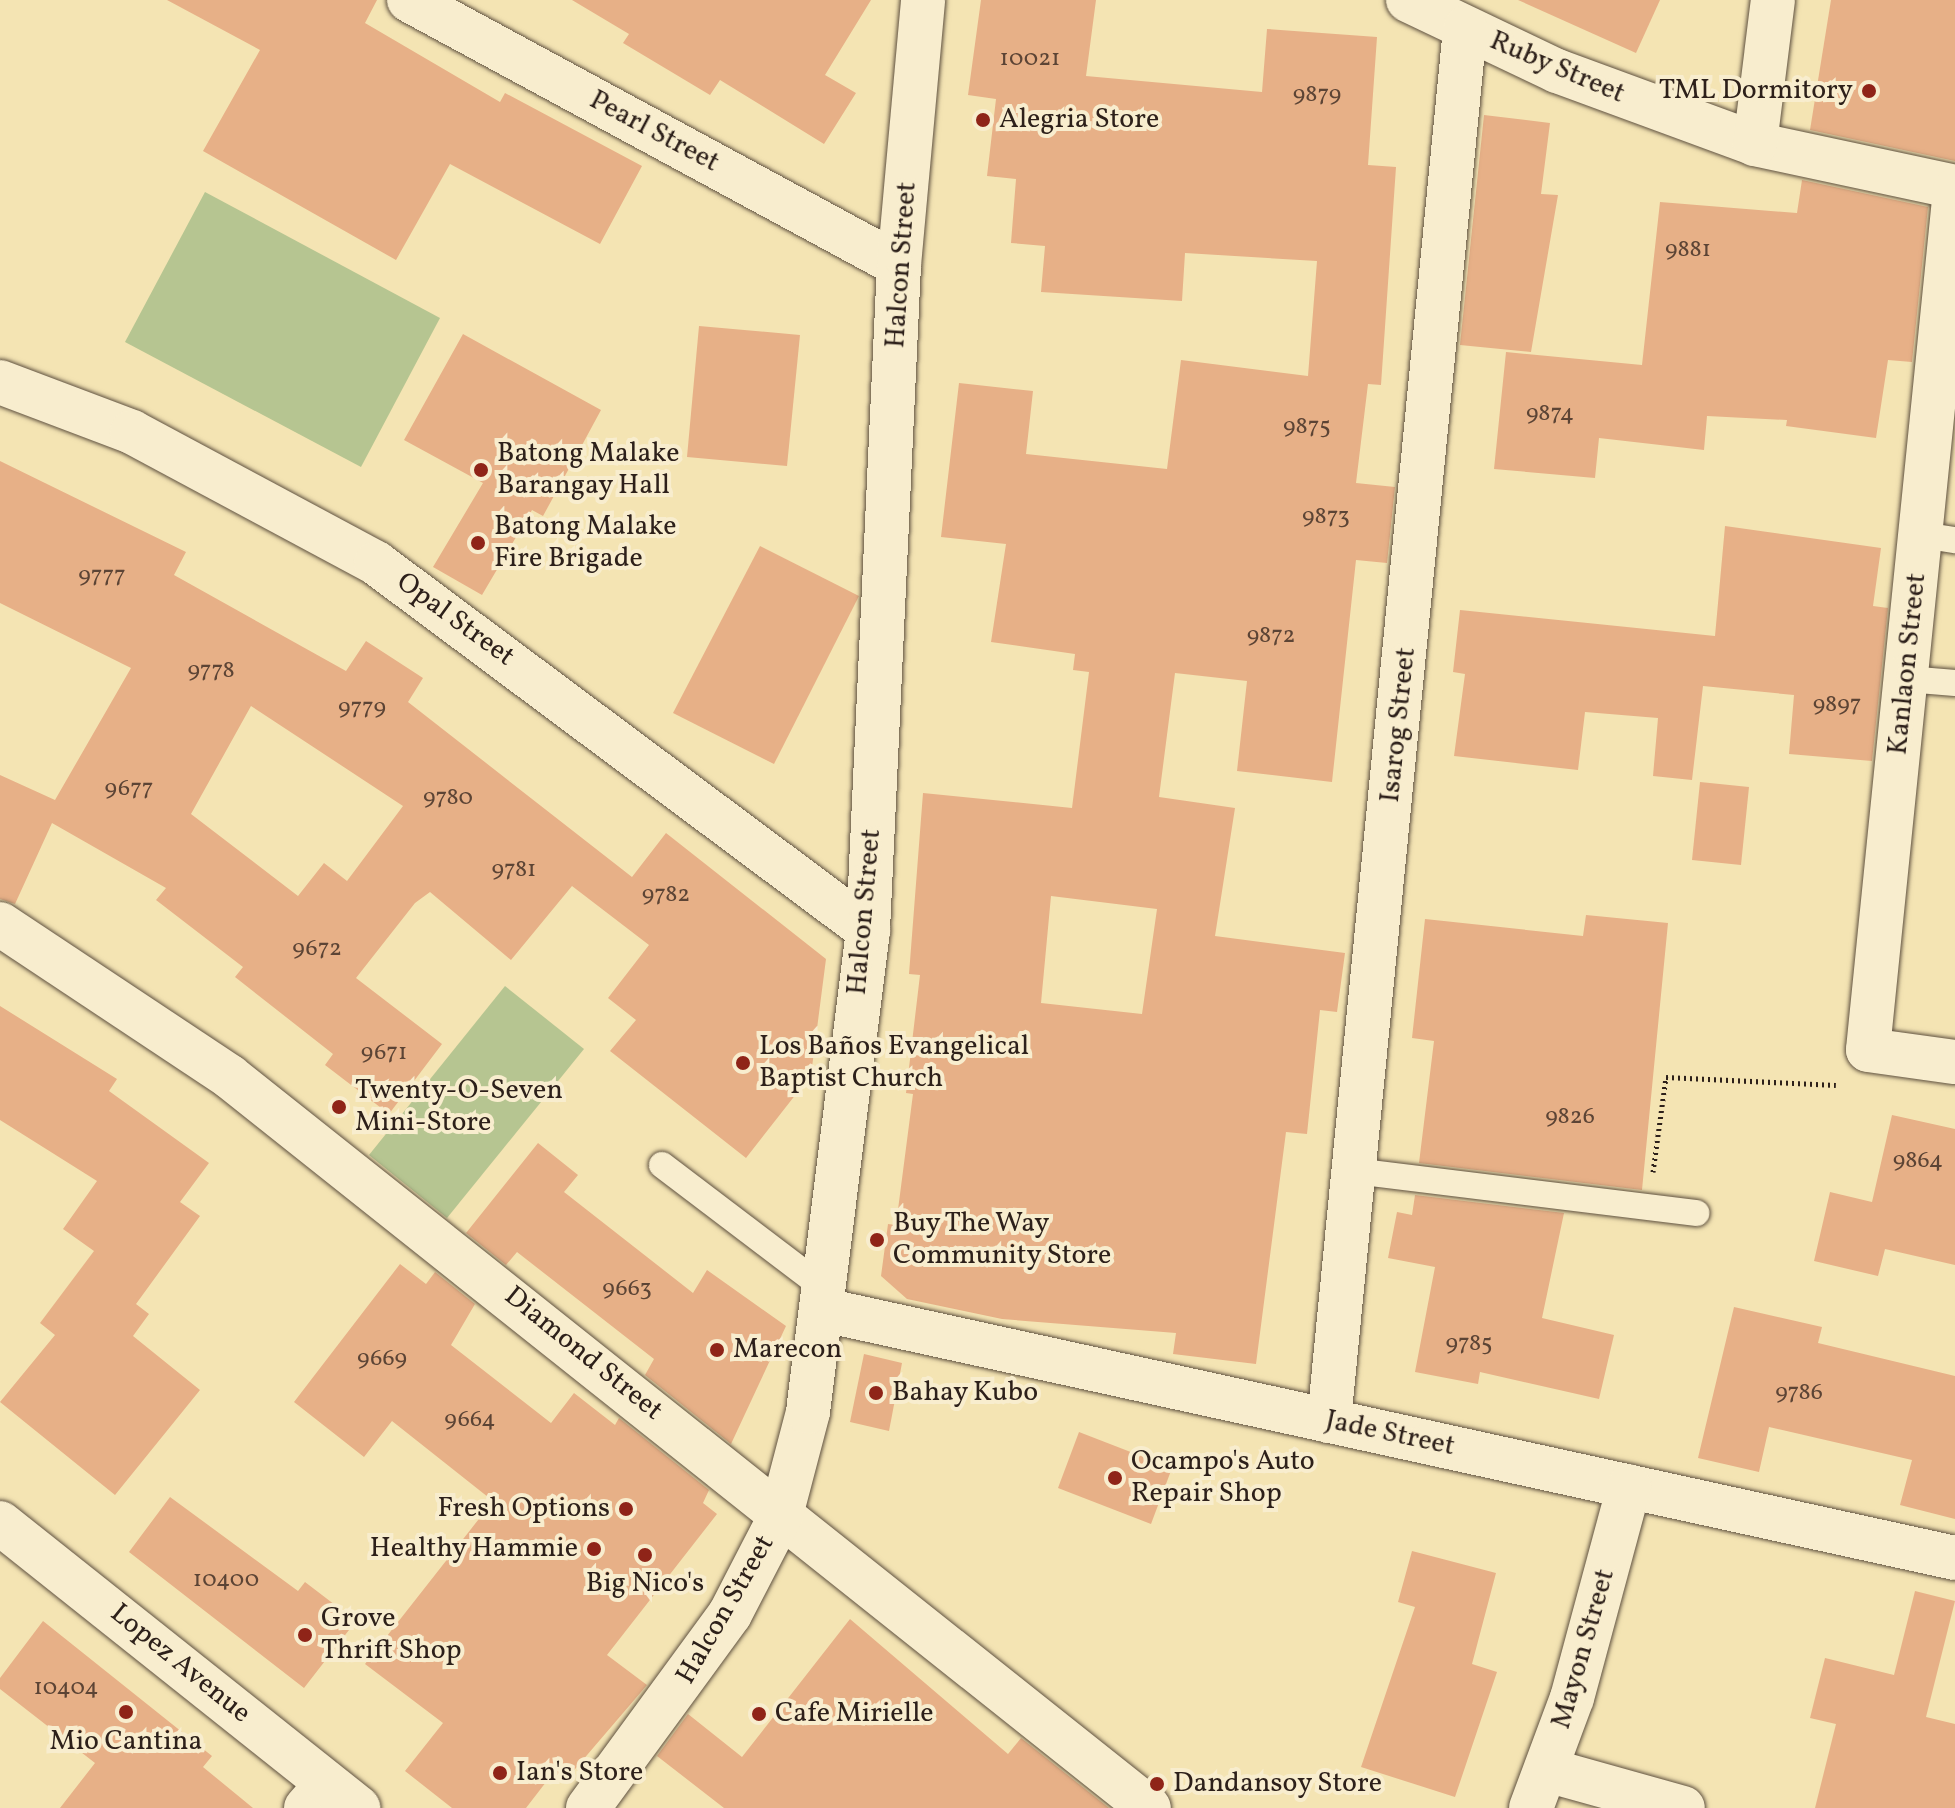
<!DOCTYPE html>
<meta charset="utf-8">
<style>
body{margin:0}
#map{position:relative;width:1955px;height:1808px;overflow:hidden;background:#f4e4b3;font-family:Vollkorn,serif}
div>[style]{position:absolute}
.green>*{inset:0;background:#b6c591}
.building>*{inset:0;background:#e7b087}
.path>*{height:5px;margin-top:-2.5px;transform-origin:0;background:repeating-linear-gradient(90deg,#2d201a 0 2px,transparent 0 6px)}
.roads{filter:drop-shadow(0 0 2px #5f5140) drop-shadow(0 0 2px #5f5140)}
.service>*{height:26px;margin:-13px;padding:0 13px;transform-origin:13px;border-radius:13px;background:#f8edce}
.minor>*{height:44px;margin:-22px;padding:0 22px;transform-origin:22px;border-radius:22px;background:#f8edce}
.secondary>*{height:44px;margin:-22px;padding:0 22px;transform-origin:22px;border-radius:22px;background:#f8edce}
.dots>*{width:22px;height:22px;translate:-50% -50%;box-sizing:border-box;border:4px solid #f8edce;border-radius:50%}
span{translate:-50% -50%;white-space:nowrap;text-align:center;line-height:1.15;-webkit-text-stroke:8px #f8edce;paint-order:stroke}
.number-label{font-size:24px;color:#5c4435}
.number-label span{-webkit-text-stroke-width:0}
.street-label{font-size:28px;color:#2d201a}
.poi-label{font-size:28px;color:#2d201a}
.right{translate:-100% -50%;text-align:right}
.left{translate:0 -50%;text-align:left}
</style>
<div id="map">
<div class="green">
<div style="clip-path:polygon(205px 192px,440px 318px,361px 467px,125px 342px)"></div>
<div style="clip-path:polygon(505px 986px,584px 1049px,447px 1218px,369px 1155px)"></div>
</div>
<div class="building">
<div style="clip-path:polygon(167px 0,377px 0,365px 23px,500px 102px,505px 93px,642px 166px,600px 244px,450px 164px,396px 260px,203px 151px,260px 50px)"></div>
<div style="clip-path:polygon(572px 0,871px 0,825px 75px,856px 93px,824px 144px,720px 80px,710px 95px,623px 43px,629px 34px)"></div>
<div style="clip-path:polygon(evenodd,981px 0,1096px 0,1086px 76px,1262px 92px,1267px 29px,1377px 37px,1368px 165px,1396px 167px,1381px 385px,1368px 384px,1356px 483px,1395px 487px,1387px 563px,1356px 560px,1332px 782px,1237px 771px,1247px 681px,1175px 673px,1159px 797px,1235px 808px,1215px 936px,1345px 953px,1337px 1012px,1320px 1010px,1307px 1134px,1286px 1132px,1256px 1364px,1173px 1354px,1176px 1333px,1002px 1319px,907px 1299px,881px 1276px,888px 1224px,896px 1225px,913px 1094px,906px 1093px,920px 975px,909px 974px,923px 793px,1072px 808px,1089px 672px,1073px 670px,1075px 654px,991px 642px,1006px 544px,941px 537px,959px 383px,1033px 391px,1026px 454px,1167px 469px,1181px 360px,1308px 376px,1317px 261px,1185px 253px,1182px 301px,1041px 292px,1045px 246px,1011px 243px,1016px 179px,987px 176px,996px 99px,968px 95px,981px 0,1051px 896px,1157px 909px,1142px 1014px,1041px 1003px,1051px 896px)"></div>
<div style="clip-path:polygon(1518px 0,1660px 0,1636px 53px)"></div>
<div style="clip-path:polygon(1831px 0,1955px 0,1955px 161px,1810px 130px)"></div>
<div style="clip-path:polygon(1484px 115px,1550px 123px,1541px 194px,1558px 195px,1531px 352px,1460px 345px)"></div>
<div style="clip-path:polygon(1802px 180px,1928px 207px,1912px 362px,1888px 360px,1876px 438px,1786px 426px,1787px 420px,1707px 416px,1704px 450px,1599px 438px,1595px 478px,1494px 469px,1506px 352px,1642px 365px,1660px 202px,1797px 213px)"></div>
<div style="clip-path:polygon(699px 326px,800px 335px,787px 466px,687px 457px)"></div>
<div style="clip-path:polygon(463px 334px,601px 410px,581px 447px,566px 446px,578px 452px,543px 516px,532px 510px,482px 595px,433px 567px,483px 483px,404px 440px)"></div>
<div style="clip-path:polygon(evenodd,0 461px,186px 552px,174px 575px,346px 671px,366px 641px,423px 678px,408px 702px,632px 877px,666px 833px,826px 959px,811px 1075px,746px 1158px,610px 1051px,636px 1020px,608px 998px,649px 945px,572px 886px,511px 960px,430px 892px,415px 903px,356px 978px,442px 1044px,389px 1114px,325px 1065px,333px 1054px,235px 977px,243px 967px,156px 900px,166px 888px,52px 823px,15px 904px,0 899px,0 775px,55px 800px,131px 668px,0 603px,0 461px,251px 706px,403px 806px,347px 881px,324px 863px,298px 896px,191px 814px,251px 706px)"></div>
<div style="clip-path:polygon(1725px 526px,1881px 548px,1873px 606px,1888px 608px,1872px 761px,1789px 754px,1794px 695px,1703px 686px,1692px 780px,1653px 776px,1658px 718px,1585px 712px,1578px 770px,1454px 756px,1465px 674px,1453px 672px,1460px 610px,1715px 636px)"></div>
<div style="clip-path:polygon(760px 546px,859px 596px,774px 764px,673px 713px)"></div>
<div style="clip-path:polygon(1700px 782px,1749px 787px,1741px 865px,1692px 860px)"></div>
<div style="clip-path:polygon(1586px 915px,1668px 923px,1642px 1190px,1419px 1163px,1434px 1041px,1412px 1038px,1425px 919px,1583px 936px)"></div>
<div style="clip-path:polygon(0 1006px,117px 1079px,109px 1091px,209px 1163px,180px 1202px,200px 1216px,136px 1304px,149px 1314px,133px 1336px,200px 1390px,115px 1495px,0 1402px,55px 1335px,40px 1323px,94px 1251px,63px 1229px,97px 1181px,0 1120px)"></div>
<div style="clip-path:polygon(1892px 1115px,1955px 1129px,1955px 1265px,1885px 1249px,1878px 1276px,1814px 1261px,1830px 1192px,1872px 1202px)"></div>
<div style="clip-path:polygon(538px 1143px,578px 1175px,564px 1192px,693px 1293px,707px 1270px,786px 1326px,731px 1444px,645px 1375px,654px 1359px,517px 1252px,506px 1265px,466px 1233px)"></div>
<div style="clip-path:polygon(1415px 1195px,1564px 1213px,1542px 1318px,1614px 1335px,1599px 1399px,1480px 1372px,1478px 1384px,1415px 1372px,1435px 1267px,1388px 1258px,1397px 1212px,1412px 1215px)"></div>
<div style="clip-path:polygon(400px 1264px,426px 1284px,435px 1272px,475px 1304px,451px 1345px,551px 1423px,574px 1393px,615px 1425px,619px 1418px,709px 1490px,703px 1503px,717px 1514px,607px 1655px,647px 1685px,564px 1782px,553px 1773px,526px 1808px,452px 1808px,405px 1771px,443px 1723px,365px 1664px,493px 1501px,392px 1421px,364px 1457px,294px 1402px)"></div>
<div style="clip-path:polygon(1734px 1307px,1822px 1327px,1818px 1343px,1955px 1376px,1955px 1519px,1900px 1505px,1912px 1460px,1769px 1427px,1759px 1472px,1698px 1458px)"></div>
<div style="clip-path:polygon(864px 1354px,902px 1363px,889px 1431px,850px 1422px)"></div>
<div style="clip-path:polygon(1079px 1432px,1172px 1468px,1151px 1524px,1058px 1488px)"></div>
<div style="clip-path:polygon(170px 1497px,298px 1591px,305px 1582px,356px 1621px,304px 1688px,129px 1552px)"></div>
<div style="clip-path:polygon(1412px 1551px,1496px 1573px,1472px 1664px,1497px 1672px,1455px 1797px,1361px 1767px,1415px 1607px,1398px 1602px)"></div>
<div style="clip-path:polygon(1915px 1591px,1955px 1601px,1926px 1717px,1955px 1724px,1955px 1808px,1815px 1808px,1836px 1724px,1810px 1718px,1825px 1658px,1894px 1675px)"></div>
<div style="clip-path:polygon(850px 1619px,1008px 1754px,1021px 1738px,1109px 1808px,724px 1808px,657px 1756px,688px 1714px,742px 1757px)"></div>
<div style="clip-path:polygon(43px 1621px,212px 1756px,203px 1767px,253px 1808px,60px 1808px,95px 1763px,0 1689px,0 1678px)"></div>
</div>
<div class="path">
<div style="left:1653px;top:1172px;width:96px;rotate:-82.2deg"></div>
<div style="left:1666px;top:1077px;width:170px;rotate:2.7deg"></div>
</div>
<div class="roads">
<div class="service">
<div style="left:1922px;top:535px;width:33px;rotate:9deg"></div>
<div style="left:1907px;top:679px;width:48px;rotate:4.8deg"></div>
<div style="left:662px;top:1165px;width:208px;rotate:37.2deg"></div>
<div style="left:1354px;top:1171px;width:345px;rotate:7deg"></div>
</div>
<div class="minor">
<div style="left:409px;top:0;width:557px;rotate:28.41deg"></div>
<div style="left:1408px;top:0;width:165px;rotate:25.5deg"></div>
<div style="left:1557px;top:71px;width:211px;rotate:20.2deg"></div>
<div style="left:1755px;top:144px;width:205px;rotate:12.1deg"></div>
<div style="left:1755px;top:144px;width:145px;rotate:-82.9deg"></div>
<div style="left:1955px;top:190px;width:864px;rotate:95.78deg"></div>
<div style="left:1868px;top:1050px;width:88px;rotate:7.9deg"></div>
<div style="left:0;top:382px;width:141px;rotate:20.7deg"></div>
<div style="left:132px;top:432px;width:277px;rotate:28.2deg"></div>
<div style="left:376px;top:563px;width:614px;rotate:36.72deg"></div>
<div style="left:0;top:924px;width:276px;rotate:33.6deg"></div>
<div style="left:230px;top:1077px;width:1174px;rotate:38.5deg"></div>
<div style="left:824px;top:1310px;width:1158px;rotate:12.37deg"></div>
<div style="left:1329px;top:1421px;width:1399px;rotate:-84.42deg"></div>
<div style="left:1547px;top:1770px;width:141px;rotate:15.6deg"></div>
<div style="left:306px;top:1808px;width:32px;rotate:-49deg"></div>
<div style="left:588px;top:1808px;width:240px;rotate:-53.8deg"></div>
<div style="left:730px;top:1614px;width:111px;rotate:-62.7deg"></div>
<div style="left:781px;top:1515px;width:106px;rotate:-75.3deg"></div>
<div style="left:808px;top:1412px;width:486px;rotate:-82.9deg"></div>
<div style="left:868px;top:930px;width:666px;rotate:-87.33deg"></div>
<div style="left:899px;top:265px;width:266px;rotate:-84.8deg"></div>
<div style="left:1531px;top:1808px;width:117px;rotate:-69.6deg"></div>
<div style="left:1572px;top:1698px;width:219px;rotate:-74.9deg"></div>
</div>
<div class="secondary">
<div style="left:0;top:1523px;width:458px;rotate:38.5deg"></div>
</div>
</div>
<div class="dots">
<div style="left:1869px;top:91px;background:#8f2418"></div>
<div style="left:983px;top:120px;background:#8f2418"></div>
<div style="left:481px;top:470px;background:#8f2418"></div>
<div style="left:478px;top:543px;background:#8f2418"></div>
<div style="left:743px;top:1063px;background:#8f2418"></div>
<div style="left:339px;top:1107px;background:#8f2418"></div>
<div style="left:877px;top:1240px;background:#8f2418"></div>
<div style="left:717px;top:1350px;background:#8f2418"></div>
<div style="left:876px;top:1393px;background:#8f2418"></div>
<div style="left:1115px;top:1478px;background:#8f2418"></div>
<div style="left:626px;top:1509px;background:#8f2418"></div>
<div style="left:594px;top:1549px;background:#8f2418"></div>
<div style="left:645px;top:1555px;background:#8f2418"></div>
<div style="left:305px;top:1635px;background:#8f2418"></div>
<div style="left:126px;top:1712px;background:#8f2418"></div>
<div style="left:759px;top:1714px;background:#8f2418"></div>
<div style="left:500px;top:1773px;background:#8f2418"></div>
<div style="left:1157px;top:1784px;background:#8f2418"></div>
</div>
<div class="number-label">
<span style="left:1030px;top:60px">10021</span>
<span style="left:1317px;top:96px">9879</span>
<span style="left:1688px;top:251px">9881</span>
<span style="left:1550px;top:415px">9874</span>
<span style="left:1307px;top:428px">9875</span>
<span style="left:1326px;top:518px">9873</span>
<span style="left:102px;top:577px">9777</span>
<span style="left:1271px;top:637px">9872</span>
<span style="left:211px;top:672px">9778</span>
<span style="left:1837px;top:706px">9897</span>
<span style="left:362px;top:709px">9779</span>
<span style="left:129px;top:790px">9677</span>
<span style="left:448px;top:799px">9780</span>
<span style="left:514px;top:871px">9781</span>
<span style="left:666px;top:896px">9782</span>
<span style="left:317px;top:950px">9672</span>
<span style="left:384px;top:1054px">9671</span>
<span style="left:1570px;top:1118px">9826</span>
<span style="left:1918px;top:1162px">9864</span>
<span style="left:627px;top:1290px">9663</span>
<span style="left:1469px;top:1345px">9785</span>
<span style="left:382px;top:1360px">9669</span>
<span style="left:1799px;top:1394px">9786</span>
<span style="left:470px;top:1421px">9664</span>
<span style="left:226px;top:1581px">10400</span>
<span style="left:66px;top:1689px">10404</span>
</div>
<div class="street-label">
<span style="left:1557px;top:68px;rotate:23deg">Ruby Street</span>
<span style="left:654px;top:132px;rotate:28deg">Pearl Street</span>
<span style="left:902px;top:265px;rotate:-86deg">Halcon Street</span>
<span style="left:455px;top:620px;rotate:36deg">Opal Street</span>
<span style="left:1908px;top:664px;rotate:-84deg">Kanlaon Street</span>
<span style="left:1399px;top:725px;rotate:-84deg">Isarog Street</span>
<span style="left:865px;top:912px;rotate:-85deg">Halcon Street</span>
<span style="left:583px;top:1354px;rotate:39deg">Diamond Street</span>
<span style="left:1390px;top:1434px;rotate:12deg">Jade Street</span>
<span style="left:726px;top:1610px;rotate:-60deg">Halcon Street</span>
<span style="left:1584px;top:1649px;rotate:-74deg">Mayon Street</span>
<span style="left:180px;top:1664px;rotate:39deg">Lopez Avenue</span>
</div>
<div class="poi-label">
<span class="right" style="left:1853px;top:91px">TML Dormitory</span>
<span class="left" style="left:999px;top:120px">Alegria Store</span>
<span class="left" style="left:497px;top:470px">Batong Malake<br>Barangay Hall</span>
<span class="left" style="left:494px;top:543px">Batong Malake<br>Fire Brigade</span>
<span class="left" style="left:759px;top:1063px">Los Baños Evangelical<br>Baptist Church</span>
<span class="left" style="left:355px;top:1107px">Twenty-O-Seven<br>Mini-Store</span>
<span class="left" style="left:893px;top:1240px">Buy The Way<br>Community Store</span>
<span class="left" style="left:733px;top:1350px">Marecon</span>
<span class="left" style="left:892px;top:1393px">Bahay Kubo</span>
<span class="left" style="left:1131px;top:1478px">Ocampo's Auto<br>Repair Shop</span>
<span class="right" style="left:610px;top:1509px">Fresh Options</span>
<span class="right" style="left:578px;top:1549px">Healthy Hammie</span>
<span style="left:645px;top:1584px">Big Nico's</span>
<span class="left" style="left:321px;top:1635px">Grove<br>Thrift Shop</span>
<span class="left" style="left:775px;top:1714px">Cafe Mirielle</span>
<span style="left:126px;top:1742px">Mio Cantina</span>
<span class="left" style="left:516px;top:1773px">Ian's Store</span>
<span class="left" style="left:1173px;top:1784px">Dandansoy Store</span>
</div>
</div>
